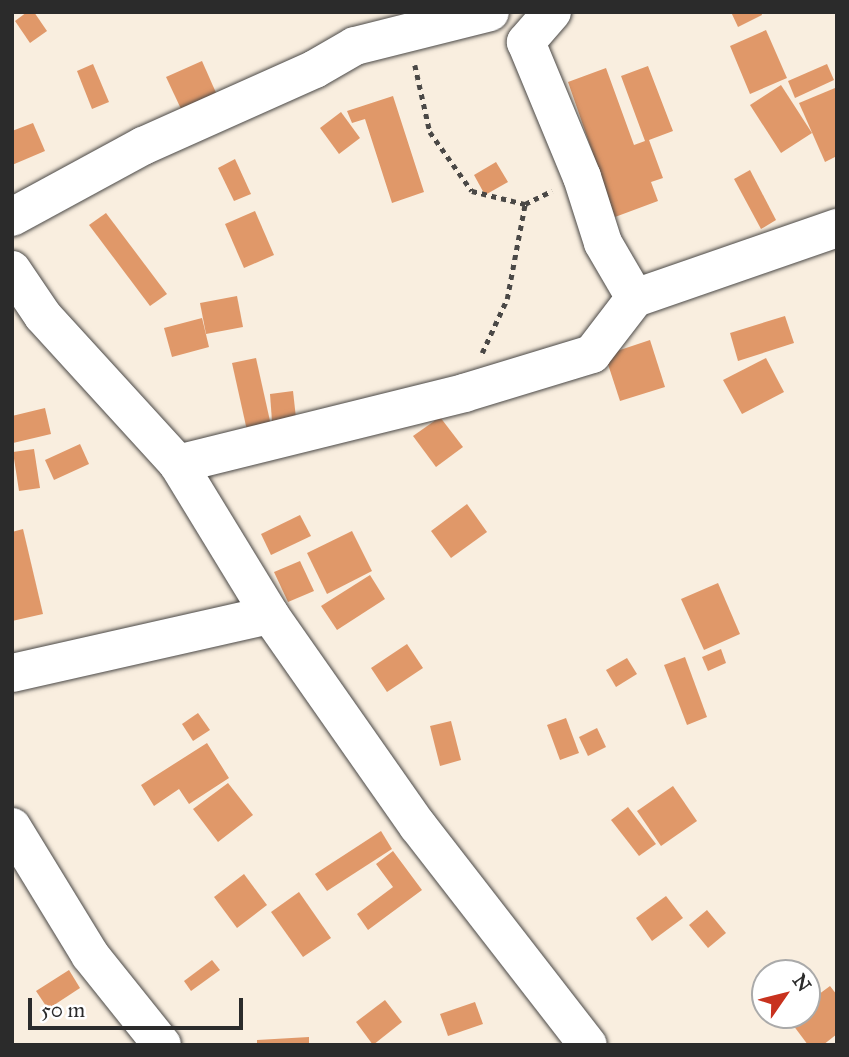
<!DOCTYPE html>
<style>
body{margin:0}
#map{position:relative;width:849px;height:1057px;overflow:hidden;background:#f9eedf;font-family:"IM FELL Great Primer",serif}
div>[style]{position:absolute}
.building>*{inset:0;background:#e09869}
.path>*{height:4.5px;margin-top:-2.25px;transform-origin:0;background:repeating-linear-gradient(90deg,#4a4846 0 5px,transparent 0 10px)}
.roads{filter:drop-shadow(0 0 2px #4a4846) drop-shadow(0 0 2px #4a4846)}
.minor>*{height:38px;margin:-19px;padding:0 19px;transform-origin:19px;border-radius:19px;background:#fff}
span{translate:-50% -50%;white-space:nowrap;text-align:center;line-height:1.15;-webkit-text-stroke:5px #fff;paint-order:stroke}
.frame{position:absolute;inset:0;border:14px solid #2b2b2b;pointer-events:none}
.north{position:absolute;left:751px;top:959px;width:70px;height:70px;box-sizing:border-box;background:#fff;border:2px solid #aaa;border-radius:50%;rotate:55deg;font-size:19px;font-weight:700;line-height:28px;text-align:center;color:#2b2b2b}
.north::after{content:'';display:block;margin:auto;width:24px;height:32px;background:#c8321e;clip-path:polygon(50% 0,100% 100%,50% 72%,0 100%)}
.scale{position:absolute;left:28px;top:998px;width:215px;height:32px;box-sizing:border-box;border:4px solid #2b2b2b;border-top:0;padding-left:9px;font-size:21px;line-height:24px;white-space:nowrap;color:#2b2b2b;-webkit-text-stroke:5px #fff;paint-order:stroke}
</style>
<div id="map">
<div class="building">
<div style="clip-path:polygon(27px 12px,34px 12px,47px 31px,30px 43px,15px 21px)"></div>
<div style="clip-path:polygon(731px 12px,761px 12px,762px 15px,738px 27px)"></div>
<div style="clip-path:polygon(766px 30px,787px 78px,750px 94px,730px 46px)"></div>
<div style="clip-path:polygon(202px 61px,217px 95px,182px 111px,166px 77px)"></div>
<div style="clip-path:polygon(93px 64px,109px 102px,92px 109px,77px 71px)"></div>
<div style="clip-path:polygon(827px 64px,834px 80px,795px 98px,788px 81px)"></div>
<div style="clip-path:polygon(648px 66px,673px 131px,649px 140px,663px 178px,651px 182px,658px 201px,615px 217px,568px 82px,606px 68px,634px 145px,645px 141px,621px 76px)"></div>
<div style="clip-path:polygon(781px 85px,812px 133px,781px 153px,750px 105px)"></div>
<div style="clip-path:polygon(835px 88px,837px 156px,825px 162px,799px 103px)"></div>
<div style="clip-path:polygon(393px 96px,424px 192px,392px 203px,365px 119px,352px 123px,347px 111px)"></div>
<div style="clip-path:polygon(341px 112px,360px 138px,339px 154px,320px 128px)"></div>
<div style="clip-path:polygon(33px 123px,45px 151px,12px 165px,12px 131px)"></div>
<div style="clip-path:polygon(235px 159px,251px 194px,234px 201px,218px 168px)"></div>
<div style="clip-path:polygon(496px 162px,508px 182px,485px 195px,474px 175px)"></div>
<div style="clip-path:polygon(750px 170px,776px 220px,761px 229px,734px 179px)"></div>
<div style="clip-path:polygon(255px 211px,274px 255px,244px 268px,225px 224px)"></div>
<div style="clip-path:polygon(106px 213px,167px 294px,150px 306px,89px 225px)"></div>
<div style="clip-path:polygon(237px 296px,243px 327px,206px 334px,200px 303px)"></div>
<div style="clip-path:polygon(785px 316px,794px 343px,738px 361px,730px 333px)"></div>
<div style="clip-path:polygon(202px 318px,209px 347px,172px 357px,164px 328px)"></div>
<div style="clip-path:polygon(650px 340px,665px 387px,620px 401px,605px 355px)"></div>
<div style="clip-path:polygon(256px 358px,274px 439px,250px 444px,232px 363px)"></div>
<div style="clip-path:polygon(766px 358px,784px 392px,742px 414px,723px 380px)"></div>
<div style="clip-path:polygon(293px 391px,296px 418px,272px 421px,270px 394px)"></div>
<div style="clip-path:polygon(45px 408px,51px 434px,13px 443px,12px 416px)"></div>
<div style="clip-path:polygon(440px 417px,463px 447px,436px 467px,413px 436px)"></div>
<div style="clip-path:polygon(80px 444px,89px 464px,54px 480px,45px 460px)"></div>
<div style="clip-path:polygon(34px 449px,40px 488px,19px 491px,13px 452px)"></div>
<div style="clip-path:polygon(467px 504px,487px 532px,451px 558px,431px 531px)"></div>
<div style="clip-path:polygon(300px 515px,311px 536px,271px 555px,261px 534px)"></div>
<div style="clip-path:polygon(23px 529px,43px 614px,12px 621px,12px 532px)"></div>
<div style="clip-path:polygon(352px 531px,372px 571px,327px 594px,307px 553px)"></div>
<div style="clip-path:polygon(300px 561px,314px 591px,288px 602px,274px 572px)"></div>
<div style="clip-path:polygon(370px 575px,385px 599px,337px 630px,321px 606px)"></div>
<div style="clip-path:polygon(718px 583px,740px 634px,704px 650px,681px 599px)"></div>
<div style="clip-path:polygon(407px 644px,423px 668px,387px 692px,371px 668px)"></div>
<div style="clip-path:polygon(721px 649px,726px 663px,708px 671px,702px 657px)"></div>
<div style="clip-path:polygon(685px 657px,707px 717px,687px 725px,664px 665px)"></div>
<div style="clip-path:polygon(627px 658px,637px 674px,616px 687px,606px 670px)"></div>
<div style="clip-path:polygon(198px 713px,210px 730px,193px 741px,182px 724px)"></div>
<div style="clip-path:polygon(566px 718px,579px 753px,560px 760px,547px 725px)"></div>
<div style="clip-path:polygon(451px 721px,461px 760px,440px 766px,430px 726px)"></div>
<div style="clip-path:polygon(597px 728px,606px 747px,588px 756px,579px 737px)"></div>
<div style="clip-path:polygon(207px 743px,229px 778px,189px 804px,179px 789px,154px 806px,141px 785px)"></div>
<div style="clip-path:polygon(228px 783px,253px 815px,218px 842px,193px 809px)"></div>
<div style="clip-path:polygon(673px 786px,697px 821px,661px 846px,637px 811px)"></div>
<div style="clip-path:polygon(628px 807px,656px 844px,639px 856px,611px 820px)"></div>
<div style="clip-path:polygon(381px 831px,392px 849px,327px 891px,315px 874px)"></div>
<div style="clip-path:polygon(393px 851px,422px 890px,368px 930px,357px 914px,393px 887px,376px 864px)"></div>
<div style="clip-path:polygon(244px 874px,267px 905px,237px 928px,214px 897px)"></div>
<div style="clip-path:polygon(299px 892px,331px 938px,303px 957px,271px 912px)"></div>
<div style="clip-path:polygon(666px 896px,683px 918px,652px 941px,636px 918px)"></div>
<div style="clip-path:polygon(707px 910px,726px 933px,708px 948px,689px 925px)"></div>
<div style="clip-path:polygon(212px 960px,220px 970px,191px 991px,184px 981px)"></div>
<div style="clip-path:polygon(69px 970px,80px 988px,48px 1009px,36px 991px)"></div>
<div style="clip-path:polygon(830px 986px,837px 995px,837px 1034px,823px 1045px,808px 1045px,787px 1017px,807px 1015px,807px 1003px)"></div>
<div style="clip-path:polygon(385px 1000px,402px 1022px,373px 1045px,356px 1022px)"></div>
<div style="clip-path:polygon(475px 1002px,483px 1024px,448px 1036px,440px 1014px)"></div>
<div style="clip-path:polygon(309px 1037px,309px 1045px,257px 1045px,257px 1040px)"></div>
</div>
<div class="path">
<div style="left:415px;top:65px;width:69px;rotate:77.4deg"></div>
<div style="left:430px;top:132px;width:72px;rotate:54.6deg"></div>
<div style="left:472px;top:191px;width:55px;rotate:13.8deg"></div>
<div style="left:525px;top:204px;width:30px;rotate:-26deg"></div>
<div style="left:482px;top:353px;width:60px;rotate:-65.2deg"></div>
<div style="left:507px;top:299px;width:97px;rotate:-79.3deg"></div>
</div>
<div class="roads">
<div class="minor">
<div style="left:552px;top:12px;width:40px;rotate:131deg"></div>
<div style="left:526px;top:42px;width:146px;rotate:67.5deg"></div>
<div style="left:582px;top:177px;width:69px;rotate:72.3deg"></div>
<div style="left:603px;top:243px;width:64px;rotate:59.8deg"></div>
<div style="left:12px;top:217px;width:149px;rotate:-28.5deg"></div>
<div style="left:143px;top:146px;width:188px;rotate:-24.1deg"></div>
<div style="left:315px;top:69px;width:46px;rotate:-29.9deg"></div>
<div style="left:355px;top:46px;width:139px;rotate:-14.1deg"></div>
<div style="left:12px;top:270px;width:55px;rotate:56deg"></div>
<div style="left:43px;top:316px;width:200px;rotate:47.6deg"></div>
<div style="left:178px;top:464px;width:177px;rotate:58.6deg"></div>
<div style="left:270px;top:615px;width:258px;rotate:55deg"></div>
<div style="left:418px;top:826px;width:277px;rotate:52.2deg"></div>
<div style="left:178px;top:464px;width:295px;rotate:-13.9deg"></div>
<div style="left:464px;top:393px;width:134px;rotate:-16.9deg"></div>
<div style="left:592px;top:354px;width:71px;rotate:-52.5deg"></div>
<div style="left:635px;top:298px;width:214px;rotate:-19.1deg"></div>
<div style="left:12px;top:673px;width:264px;rotate:-12.7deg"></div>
<div style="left:12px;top:827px;width:150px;rotate:58.6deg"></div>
<div style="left:90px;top:955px;width:115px;rotate:51.3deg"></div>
</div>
</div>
<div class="frame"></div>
<div class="north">N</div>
<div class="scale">50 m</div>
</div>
